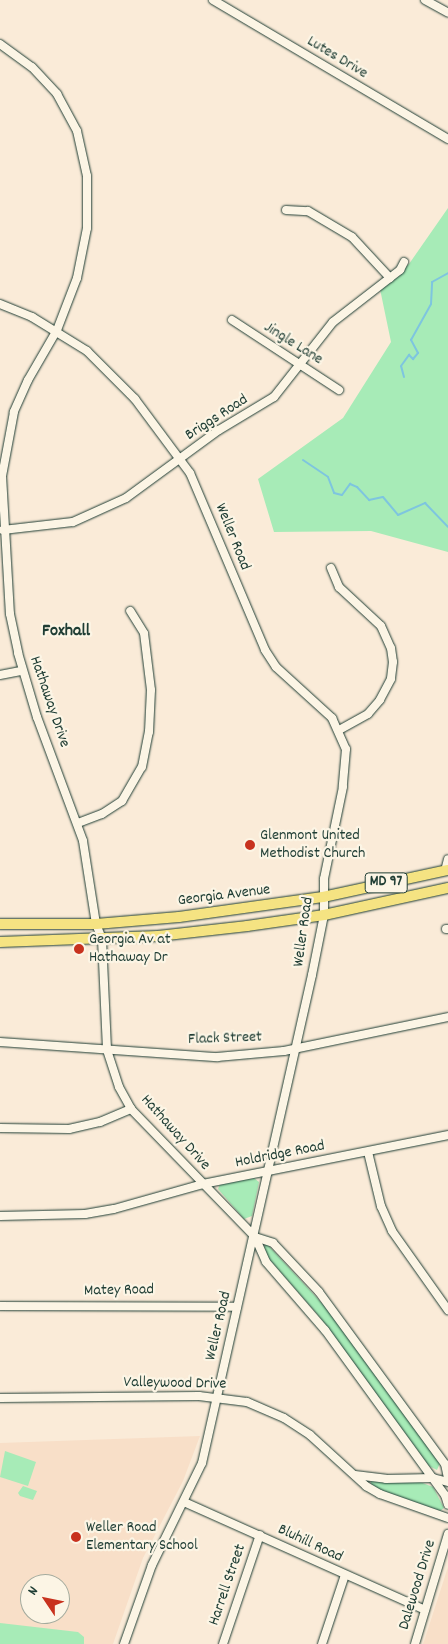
<!DOCTYPE html>
<style>
body{margin:0}
#map{position:relative;width:448px;height:1644px;overflow:hidden;background:#faebd8;font-family:Dekko,sans-serif}
div>[style]{position:absolute}
.built>*{inset:0;background:#f8dfc8}
.green>*{inset:0;background:#a7ebb7}
.stream>*{height:2px;margin:-1px;padding:0 1px;transform-origin:1px;border-radius:1px;background:#7ec5df}
.roads{filter:drop-shadow(0 0 1px #1f3d34) drop-shadow(0 0 1px #1f3d34)}
.minor>*{height:8px;margin:-4px;padding:0 4px;transform-origin:4px;border-radius:4px;background:#fcf5e5}
.major>*{height:10px;margin:-5px;padding:0 5px;transform-origin:5px;border-radius:5px;background:#f5e382}
.dots>*{width:14px;height:14px;translate:-50% -50%;box-sizing:border-box;border:2px solid #fcf5e5;border-radius:50%}
span{translate:-50% -50%;white-space:nowrap;text-align:center;line-height:1.15;-webkit-text-stroke:4.5px #fcf5e5;paint-order:stroke}
.shield-label span{padding:1px 4px;background:#fcf5e5;border:1px solid;border-radius:4px;-webkit-text-stroke-width:0}
.shield-label{font-size:15px;color:#1f3d34;font-weight:700}
.street-label{font-size:16px;color:#1f3d34}
.poi-label{font-size:16px;color:#1f3d34}
.left{translate:0 -50%;text-align:left}
.neighbourhood-label{font-size:18px;color:#1f3d34;font-weight:700}
.north{position:absolute;left:20px;top:1574px;width:50px;height:50px;box-sizing:border-box;background:#fcf5e5;border:1px solid #a4ab9e;border-radius:50%;rotate:304deg;font-size:14px;font-weight:700;line-height:20px;text-align:center;color:#1f3d34}
.north::after{content:'';display:block;margin:auto;width:18px;height:22px;background:#c8321e;clip-path:polygon(50% 0,100% 100%,50% 72%,0 100%)}
</style>
<div id="map">
<div class="built">
<div style="clip-path:polygon(evenodd,200px 1436px,183px 1481px,143px 1558px,113px 1644px,0 1644px,0 1443px,200px 1436px,30px 1584px,60px 1584px,60px 1614px,30px 1614px,30px 1584px)"></div>
<div style="clip-path:polygon(448px 1567px,448px 1644px,423px 1644px,427px 1632px)"></div>
</div>
<div class="green">
<div style="clip-path:polygon(448px 208px,448px 552px,371px 531px,274px 532px,258px 479px,343px 418px,391px 342px,380px 289px,409px 264px)"></div>
<div style="clip-path:polygon(254px 1178px,259px 1182px,252px 1216px,244px 1219px,218px 1189px,220px 1184px)"></div>
<div style="clip-path:polygon(266px 1243px,331px 1313px,440px 1463px,437px 1470px,429px 1466px,318px 1315px,262px 1251px)"></div>
<div style="clip-path:polygon(5px 1451px,36px 1462px,28px 1486px,0 1477px)"></div>
<div style="clip-path:polygon(371px 1481px,420px 1482px,433px 1487px,444px 1508px,440px 1511px,388px 1494px,371px 1485px)"></div>
<div style="clip-path:polygon(23px 1486px,37px 1491px,33px 1500px,20px 1496px,18px 1493px)"></div>
<div style="clip-path:polygon(0 1623px,78px 1632px,84px 1637px,84px 1644px,0 1644px)"></div>
</div>
<div class="stream">
<div style="left:404px;top:377px;width:11px;rotate:-105deg"></div>
<div style="left:401px;top:366px;width:14px;rotate:-54deg"></div>
<div style="left:409px;top:355px;width:6px;rotate:45deg"></div>
<div style="left:413px;top:359px;width:8px;rotate:-50deg"></div>
<div style="left:418px;top:353px;width:15px;rotate:-118deg"></div>
<div style="left:411px;top:340px;width:41px;rotate:-60.9deg"></div>
<div style="left:431px;top:304px;width:22px;rotate:-87deg"></div>
<div style="left:432px;top:282px;width:18px;rotate:-29deg"></div>
<div style="left:303px;top:460px;width:30px;rotate:34deg"></div>
<div style="left:328px;top:477px;width:17px;rotate:69deg"></div>
<div style="left:334px;top:493px;width:8px;rotate:14deg"></div>
<div style="left:342px;top:495px;width:14px;rotate:-54deg"></div>
<div style="left:350px;top:484px;width:8px;rotate:23deg"></div>
<div style="left:357px;top:487px;width:18px;rotate:47deg"></div>
<div style="left:369px;top:500px;width:14px;rotate:-12deg"></div>
<div style="left:383px;top:497px;width:23px;rotate:50deg"></div>
<div style="left:398px;top:515px;width:30px;rotate:-24deg"></div>
<div style="left:425px;top:503px;width:33px;rotate:46deg"></div>
</div>
<div class="roads">
<div class="minor">
<div style="left:213px;top:0;width:273px;rotate:30.6deg"></div>
<div style="left:425px;top:0;width:26px;rotate:29deg"></div>
<div style="left:0;top:44px;width:39px;rotate:36deg"></div>
<div style="left:32px;top:67px;width:37px;rotate:47deg"></div>
<div style="left:57px;top:94px;width:42px;rotate:61.6deg"></div>
<div style="left:77px;top:131px;width:46px;rotate:77.5deg"></div>
<div style="left:87px;top:176px;width:52px;rotate:90deg"></div>
<div style="left:87px;top:228px;width:51px;rotate:101.3deg"></div>
<div style="left:77px;top:278px;width:56px;rotate:111deg"></div>
<div style="left:57px;top:330px;width:58px;rotate:120.1deg"></div>
<div style="left:28px;top:380px;width:35px;rotate:114deg"></div>
<div style="left:14px;top:412px;width:65px;rotate:100.6deg"></div>
<div style="left:2px;top:476px;width:138px;rotate:86.7deg"></div>
<div style="left:10px;top:614px;width:40px;rotate:78deg"></div>
<div style="left:18px;top:653px;width:67px;rotate:73.5deg"></div>
<div style="left:37px;top:717px;width:132px;rotate:69.6deg"></div>
<div style="left:83px;top:841px;width:84px;rotate:81.1deg"></div>
<div style="left:96px;top:924px;width:16px;rotate:68deg"></div>
<div style="left:102px;top:939px;width:111px;rotate:87.4deg"></div>
<div style="left:107px;top:1050px;width:39px;rotate:72deg"></div>
<div style="left:119px;top:1087px;width:25px;rotate:61deg"></div>
<div style="left:131px;top:1109px;width:178px;rotate:45.9deg"></div>
<div style="left:255px;top:1237px;width:27px;rotate:66deg"></div>
<div style="left:266px;top:1262px;width:90px;rotate:49.1deg"></div>
<div style="left:325px;top:1330px;width:204px;rotate:54deg"></div>
<div style="left:445px;top:1495px;width:10px;rotate:73deg"></div>
<div style="left:286px;top:210px;width:22px;rotate:3deg"></div>
<div style="left:308px;top:211px;width:51px;rotate:30.6deg"></div>
<div style="left:352px;top:237px;width:56px;rotate:47.2deg"></div>
<div style="left:0;top:304px;width:35px;rotate:22deg"></div>
<div style="left:32px;top:317px;width:65px;rotate:31.7deg"></div>
<div style="left:87px;top:351px;width:68px;rotate:45deg"></div>
<div style="left:135px;top:399px;width:92px;rotate:53.4deg"></div>
<div style="left:190px;top:473px;width:192px;rotate:67deg"></div>
<div style="left:265px;top:650px;width:20px;rotate:57deg"></div>
<div style="left:276px;top:667px;width:76px;rotate:42.3deg"></div>
<div style="left:332px;top:718px;width:34px;rotate:66deg"></div>
<div style="left:346px;top:749px;width:38px;rotate:95deg"></div>
<div style="left:343px;top:787px;width:94px;rotate:101.7deg"></div>
<div style="left:324px;top:879px;width:36px;rotate:90deg"></div>
<div style="left:324px;top:915px;width:61px;rotate:101.3deg"></div>
<div style="left:312px;top:975px;width:500px;rotate:102.7deg"></div>
<div style="left:202px;top:1463px;width:114px;rotate:116.1deg"></div>
<div style="left:152px;top:1565px;width:84px;rotate:109.5deg"></div>
<div style="left:232px;top:320px;width:128px;rotate:33.2deg"></div>
<div style="left:3px;top:530px;width:70px;rotate:-6.5deg"></div>
<div style="left:73px;top:522px;width:58px;rotate:-24.4deg"></div>
<div style="left:126px;top:498px;width:115px;rotate:-36.2deg"></div>
<div style="left:219px;top:430px;width:64px;rotate:-31deg"></div>
<div style="left:274px;top:397px;width:95px;rotate:-51.8deg"></div>
<div style="left:333px;top:322px;width:85px;rotate:-37.8deg"></div>
<div style="left:400px;top:270px;width:9px;rotate:-63deg"></div>
<div style="left:331px;top:568px;width:21px;rotate:67deg"></div>
<div style="left:339px;top:587px;width:57px;rotate:42.9deg"></div>
<div style="left:381px;top:626px;width:24px;rotate:66deg"></div>
<div style="left:391px;top:648px;width:14px;rotate:82deg"></div>
<div style="left:393px;top:662px;width:17px;rotate:97deg"></div>
<div style="left:391px;top:679px;width:24px;rotate:118deg"></div>
<div style="left:380px;top:700px;width:18px;rotate:131deg"></div>
<div style="left:368px;top:714px;width:33px;rotate:151deg"></div>
<div style="left:0;top:675px;width:21px;rotate:-11deg"></div>
<div style="left:78px;top:823px;width:26px;rotate:-21deg"></div>
<div style="left:102px;top:814px;width:24px;rotate:-33deg"></div>
<div style="left:122px;top:801px;width:39px;rotate:-60deg"></div>
<div style="left:142px;top:767px;width:36px;rotate:-79deg"></div>
<div style="left:149px;top:732px;width:42px;rotate:-87.3deg"></div>
<div style="left:151px;top:690px;width:57px;rotate:-97deg"></div>
<div style="left:144px;top:633px;width:26px;rotate:-122deg"></div>
<div style="left:445px;top:871px;width:12px;rotate:-76deg"></div>
<div style="left:446px;top:929px;width:2px"></div>
<div style="left:0;top:1042px;width:218px;rotate:4deg"></div>
<div style="left:217px;top:1057px;width:67px;rotate:-5.1deg"></div>
<div style="left:284px;top:1051px;width:167px;rotate:-11.7deg"></div>
<div style="left:0;top:1128px;width:69px;rotate:0.8deg"></div>
<div style="left:69px;top:1129px;width:32px;rotate:-13deg"></div>
<div style="left:100px;top:1122px;width:34px;rotate:-23deg"></div>
<div style="left:368px;top:1152px;width:56px;rotate:76.5deg"></div>
<div style="left:381px;top:1206px;width:27px;rotate:66deg"></div>
<div style="left:392px;top:1231px;width:97px;rotate:54.7deg"></div>
<div style="left:0;top:1216px;width:85px;rotate:-1.3deg"></div>
<div style="left:85px;top:1214px;width:29px;rotate:-10deg"></div>
<div style="left:114px;top:1209px;width:92px;rotate:-15.7deg"></div>
<div style="left:203px;top:1184px;width:250px;rotate:-11.3deg"></div>
<div style="left:255px;top:1237px;width:19px;rotate:18deg"></div>
<div style="left:273px;top:1243px;width:67px;rotate:46.8deg"></div>
<div style="left:319px;top:1292px;width:213px;rotate:53.8deg"></div>
<div style="left:445px;top:1464px;width:14px;rotate:78deg"></div>
<div style="left:0;top:1306px;width:237px;rotate:0.2deg"></div>
<div style="left:0;top:1398px;width:199px;rotate:-0.6deg"></div>
<div style="left:199px;top:1396px;width:48px;rotate:7.1deg"></div>
<div style="left:247px;top:1402px;width:40px;rotate:23.4deg"></div>
<div style="left:284px;top:1418px;width:31px;rotate:33deg"></div>
<div style="left:310px;top:1435px;width:76px;rotate:42.3deg"></div>
<div style="left:366px;top:1486px;width:16px;rotate:30deg"></div>
<div style="left:380px;top:1494px;width:72px;rotate:19.4deg"></div>
<div style="left:355px;top:1475px;width:31px;rotate:7deg"></div>
<div style="left:386px;top:1479px;width:47px;rotate:-1.2deg"></div>
<div style="left:433px;top:1478px;width:16px;rotate:15deg"></div>
<div style="left:184px;top:1502px;width:264px;rotate:24.1deg"></div>
<div style="left:223px;top:1644px;width:115px;rotate:-71.3deg"></div>
<div style="left:322px;top:1644px;width:73px;rotate:-71.6deg"></div>
<div style="left:415px;top:1644px;width:115px;rotate:-73.3deg"></div>
</div>
<div class="major">
<div style="left:0;top:924px;width:96px"></div>
<div style="left:96px;top:924px;width:83px;rotate:-4.8deg"></div>
<div style="left:179px;top:917px;width:145px;rotate:-7.9deg"></div>
<div style="left:323px;top:897px;width:128px;rotate:-12.2deg"></div>
<div style="left:0;top:942px;width:158px;rotate:-2.2deg"></div>
<div style="left:158px;top:936px;width:90px;rotate:-6.4deg"></div>
<div style="left:247px;top:926px;width:78px;rotate:-8.1deg"></div>
<div style="left:324px;top:915px;width:127px;rotate:-12.3deg"></div>
</div>
</div>
<div class="dots">
<div style="left:250px;top:845px;background:#c8321e"></div>
<div style="left:79px;top:949px;background:#c8321e"></div>
<div style="left:76px;top:1537px;background:#c8321e"></div>
</div>
<div class="shield-label">
<span style="left:386px;top:883px">MD 97</span>
</div>
<div class="street-label">
<span style="left:337px;top:58px;rotate:31deg">Lutes Drive</span>
<span style="left:293px;top:344px;rotate:32deg">Jingle Lane</span>
<span style="left:217px;top:418px;rotate:-33deg">Briggs Road</span>
<span style="left:232px;top:537px;rotate:68deg">Weller Road</span>
<span style="left:49px;top:702px;rotate:71deg">Hathaway Drive</span>
<span style="left:224px;top:896px;rotate:-7deg">Georgia Avenue</span>
<span style="left:304px;top:932px;rotate:-82deg">Weller Road</span>
<span style="left:225px;top:1039px;rotate:-2deg">Flack Street</span>
<span style="left:175px;top:1133px;rotate:48deg">Hathaway Drive</span>
<span style="left:280px;top:1155px;rotate:-11deg">Holdridge Road</span>
<span style="left:119px;top:1291px;rotate:-1deg">Matey Road</span>
<span style="left:219px;top:1326px;rotate:-77deg">Weller Road</span>
<span style="left:175px;top:1384px;rotate:1deg">Valleywood Drive</span>
<span style="left:310px;top:1544px;rotate:25deg">Bluhill Road</span>
<span style="left:228px;top:1585px;rotate:-71deg">Harrell Street</span>
<span style="left:418px;top:1585px;rotate:-73deg">Dalewood Drive</span>
</div>
<div class="poi-label">
<span class="left" style="left:260px;top:845px">Glenmont United<br>Methodist Church</span>
<span class="left" style="left:89px;top:949px">Georgia Av at<br>Hathaway Dr</span>
<span class="left" style="left:86px;top:1537px">Weller Road<br>Elementary School</span>
</div>
<div class="neighbourhood-label">
<span style="left:66px;top:632px">Foxhall</span>
</div>
<div class="north">N</div>
</div>
